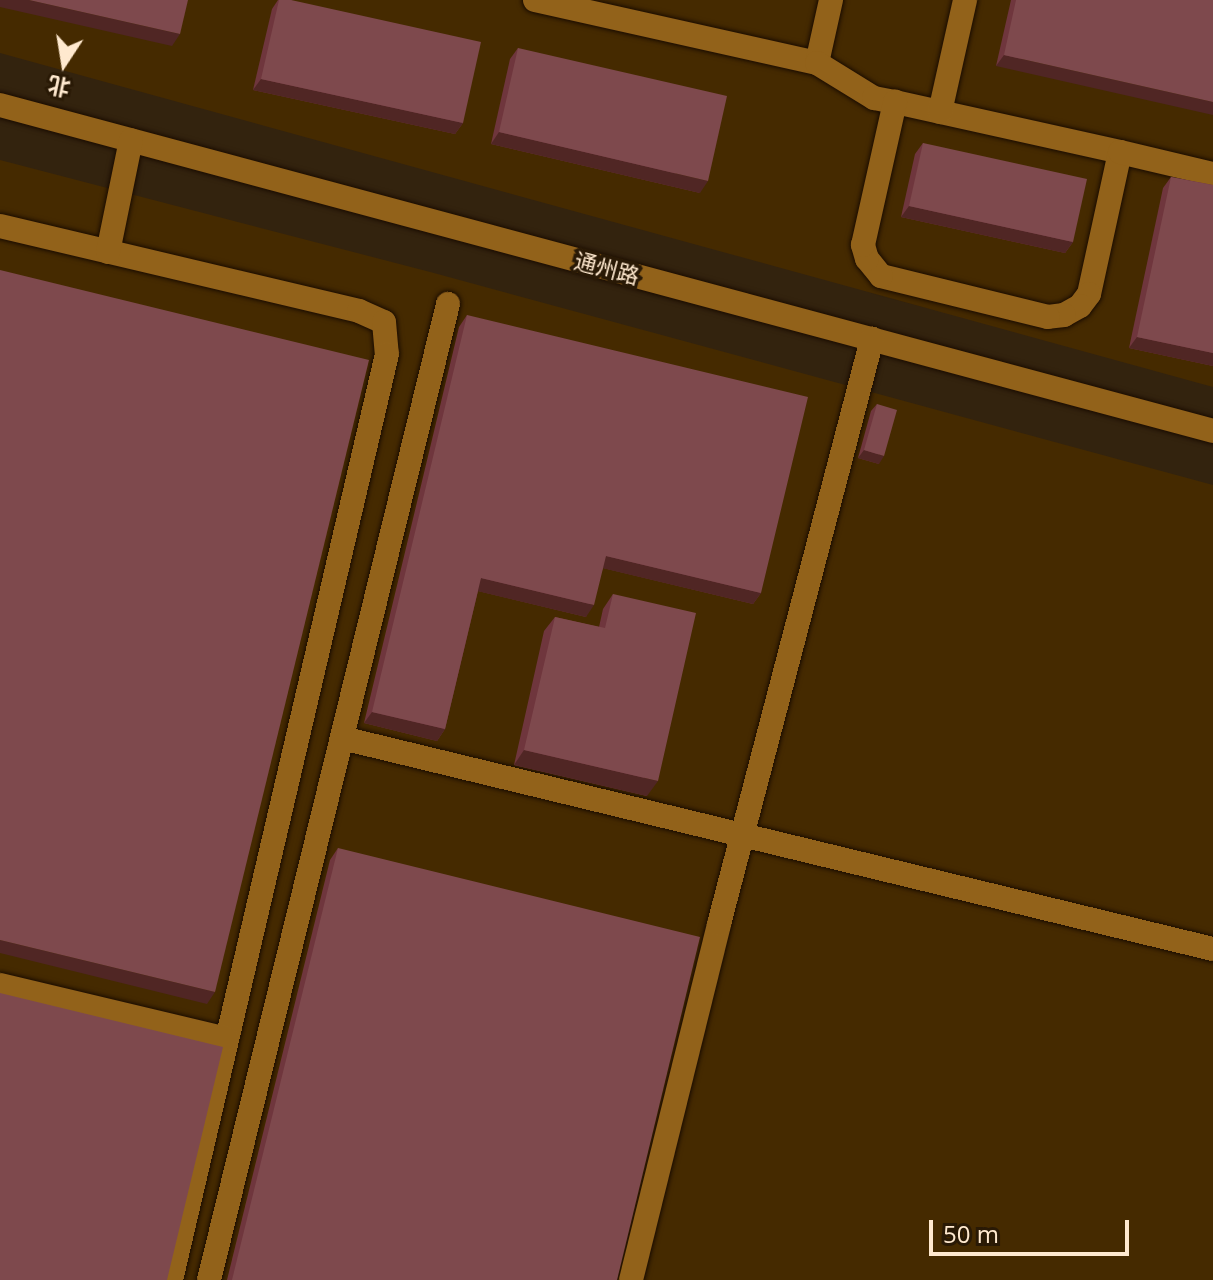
<!DOCTYPE html>
<meta charset="utf-8">
<style>
body{margin:0}
#map{position:relative;width:1213px;height:1280px;overflow:hidden;background:#33230e;font-family:"Open Sans","Noto Sans SC",sans-serif}
div>[style]{position:absolute}
.built>*{inset:0;background:#452a00}
.roads{filter:drop-shadow(0 0 2px #1a0c00) drop-shadow(0 0 2px #1a0c00)}
.minor>*{height:24px;margin:-12px;padding:0 12px;transform-origin:12px;border-radius:12px;background:#92621a}
.wall>*{inset:0;background:#6f363d}
.shaded-wall>*{inset:0;background:#502624}
.building>*{inset:0;background:#7e494d}
span{translate:-50% -50%;white-space:nowrap;text-align:center;line-height:1.15;-webkit-text-stroke:7px #291905;paint-order:stroke}
.street-label{font-size:22px;color:#ffe9cf}
.north{position:absolute;left:24px;top:24px;width:80px;height:80px;-webkit-text-stroke:6px #291905;paint-order:stroke;rotate:192deg;font-size:22px;font-weight:700;line-height:32px;text-align:center;color:#ffe9cf}
.north::after{content:'';display:block;margin:auto;width:28px;height:36px;background:#ffe9cf;clip-path:polygon(50% 0,100% 100%,50% 72%,0 100%)}
.scale{position:absolute;left:929px;top:1220px;width:200px;height:36px;box-sizing:border-box;border:4px solid #ffe9cf;border-top:0;padding-left:10px;font-size:24px;line-height:28px;white-space:nowrap;color:#ffe9cf;-webkit-text-stroke:6px #291905;paint-order:stroke}
</style>
<div id="map">
<div class="built">
<div style="clip-path:polygon(0 0,1213px 0,1213px 387px,0 53px)"></div>
<div style="clip-path:polygon(0 160px,434px 273px,1213px 485px,1213px 1280px,0 1280px)"></div>
</div>
<div class="roads">
<div class="minor">
<div style="left:535px;top:0;width:289px;rotate:12.6deg"></div>
<div style="left:817px;top:63px;width:65px;rotate:-77.5deg"></div>
<div style="left:817px;top:63px;width:67px;rotate:31.6deg"></div>
<div style="left:874px;top:98px;width:21px;rotate:11deg"></div>
<div style="left:895px;top:102px;width:230px;rotate:12.5deg"></div>
<div style="left:1120px;top:152px;width:145px;rotate:102.3deg"></div>
<div style="left:1089px;top:294px;width:15px;rotate:127deg"></div>
<div style="left:1080px;top:306px;width:18px;rotate:151deg"></div>
<div style="left:1064px;top:315px;width:16px;rotate:173deg"></div>
<div style="left:1048px;top:317px;width:172px;rotate:-166.2deg"></div>
<div style="left:881px;top:276px;width:22px;rotate:-129deg"></div>
<div style="left:867px;top:259px;width:15px;rotate:-106deg"></div>
<div style="left:863px;top:245px;width:147px;rotate:-77.4deg"></div>
<div style="left:0;top:105px;width:1256px;rotate:15.04deg"></div>
<div style="left:940px;top:112px;width:115px;rotate:-77.4deg"></div>
<div style="left:1120px;top:152px;width:96px;rotate:13.3deg"></div>
<div style="left:0;top:226px;width:369px;rotate:13.3deg"></div>
<div style="left:359px;top:311px;width:27px;rotate:24deg"></div>
<div style="left:384px;top:322px;width:32px;rotate:85deg"></div>
<div style="left:387px;top:354px;width:951px;rotate:103.13deg"></div>
<div style="left:108px;top:252px;width:114px;rotate:-78.4deg"></div>
<div style="left:342px;top:738px;width:896px;rotate:13.62deg"></div>
<div style="left:0;top:985px;width:233px;rotate:13.4deg"></div>
<div style="left:209px;top:1280px;width:1005px;rotate:-76.24deg"></div>
<div style="left:631px;top:1280px;width:367px;rotate:-76.1deg"></div>
<div style="left:719px;top:924px;width:605px;rotate:-75.34deg"></div>
</div>
</div>
<div class="wall">
<div style="clip-path:polygon(278px 0,291px 0,463px 123px,455px 134px,253px 90px,272px 9px)"></div>
<div style="clip-path:polygon(1011px 0,1213px 0,996px 66px)"></div>
<div style="clip-path:polygon(518px 48px,700px 193px,491px 144px,510px 59px)"></div>
<div style="clip-path:polygon(923px 143px,1073px 242px,1065px 253px,901px 217px,915px 154px)"></div>
<div style="clip-path:polygon(1171px 177px,1213px 185px,1213px 366px,1129px 348px,1163px 188px)"></div>
<div style="clip-path:polygon(467px 315px,761px 593px,753px 604px,603px 568px,586px 617px,478px 591px,445px 729px,437px 741px,364px 723px,459px 327px)"></div>
<div style="clip-path:polygon(877px 404px,879px 464px,858px 458px,871px 411px)"></div>
<div style="clip-path:polygon(613px 594px,647px 796px,514px 765px,544px 631px,555px 617px,599px 627px,603px 609px)"></div>
<div style="clip-path:polygon(338px 848px,617px 1280px,227px 1280px,330px 860px)"></div>
</div>
<div class="shaded-wall">
<div style="clip-path:polygon(0 0,29px 0,180px 34px,172px 46px,0 7px)"></div>
<div style="clip-path:polygon(1004px 55px,1213px 102px,1213px 115px,996px 66px)"></div>
<div style="clip-path:polygon(261px 79px,463px 123px,455px 134px,253px 90px)"></div>
<div style="clip-path:polygon(499px 132px,708px 181px,700px 193px,491px 144px)"></div>
<div style="clip-path:polygon(909px 206px,1073px 242px,1065px 253px,901px 217px)"></div>
<div style="clip-path:polygon(1137px 337px,1213px 353px,1213px 366px,1129px 348px)"></div>
<div style="clip-path:polygon(864px 450px,884px 456px,879px 464px,858px 458px)"></div>
<div style="clip-path:polygon(606px 556px,761px 593px,753px 604px,598px 567px)"></div>
<div style="clip-path:polygon(481px 578px,594px 605px,586px 617px,473px 590px)"></div>
<div style="clip-path:polygon(372px 712px,445px 729px,437px 741px,364px 723px)"></div>
<div style="clip-path:polygon(524px 750px,658px 781px,647px 796px,514px 765px)"></div>
<div style="clip-path:polygon(0 940px,215px 992px,207px 1004px,0 953px)"></div>
</div>
<div class="building">
<div style="clip-path:polygon(29px 0,188px 0,180px 34px)"></div>
<div style="clip-path:polygon(279px 0,291px 0,481px 42px,463px 123px,261px 79px)"></div>
<div style="clip-path:polygon(1016px 0,1213px 0,1213px 102px,1004px 55px)"></div>
<div style="clip-path:polygon(518px 48px,727px 96px,708px 181px,499px 132px)"></div>
<div style="clip-path:polygon(923px 143px,1087px 179px,1073px 242px,909px 206px)"></div>
<div style="clip-path:polygon(1171px 177px,1213px 185px,1213px 353px,1137px 337px)"></div>
<div style="clip-path:polygon(0 270px,369px 360px,215px 992px,0 940px)"></div>
<div style="clip-path:polygon(467px 315px,808px 397px,761px 593px,606px 556px,594px 605px,481px 578px,445px 729px,372px 712px)"></div>
<div style="clip-path:polygon(877px 404px,897px 410px,884px 456px,864px 450px)"></div>
<div style="clip-path:polygon(613px 594px,696px 613px,658px 781px,524px 750px,555px 617px,605px 628px)"></div>
<div style="clip-path:polygon(338px 848px,700px 937px,617px 1280px,232px 1280px)"></div>
<div style="clip-path:polygon(0 993px,223px 1047px,167px 1280px,0 1280px)"></div>
</div>
<div class="street-label">
<span style="left:607px;top:268px;rotate:15deg">通州路</span>
</div>
<div class="north">北</div>
<div class="scale">50 m</div>
</div>
